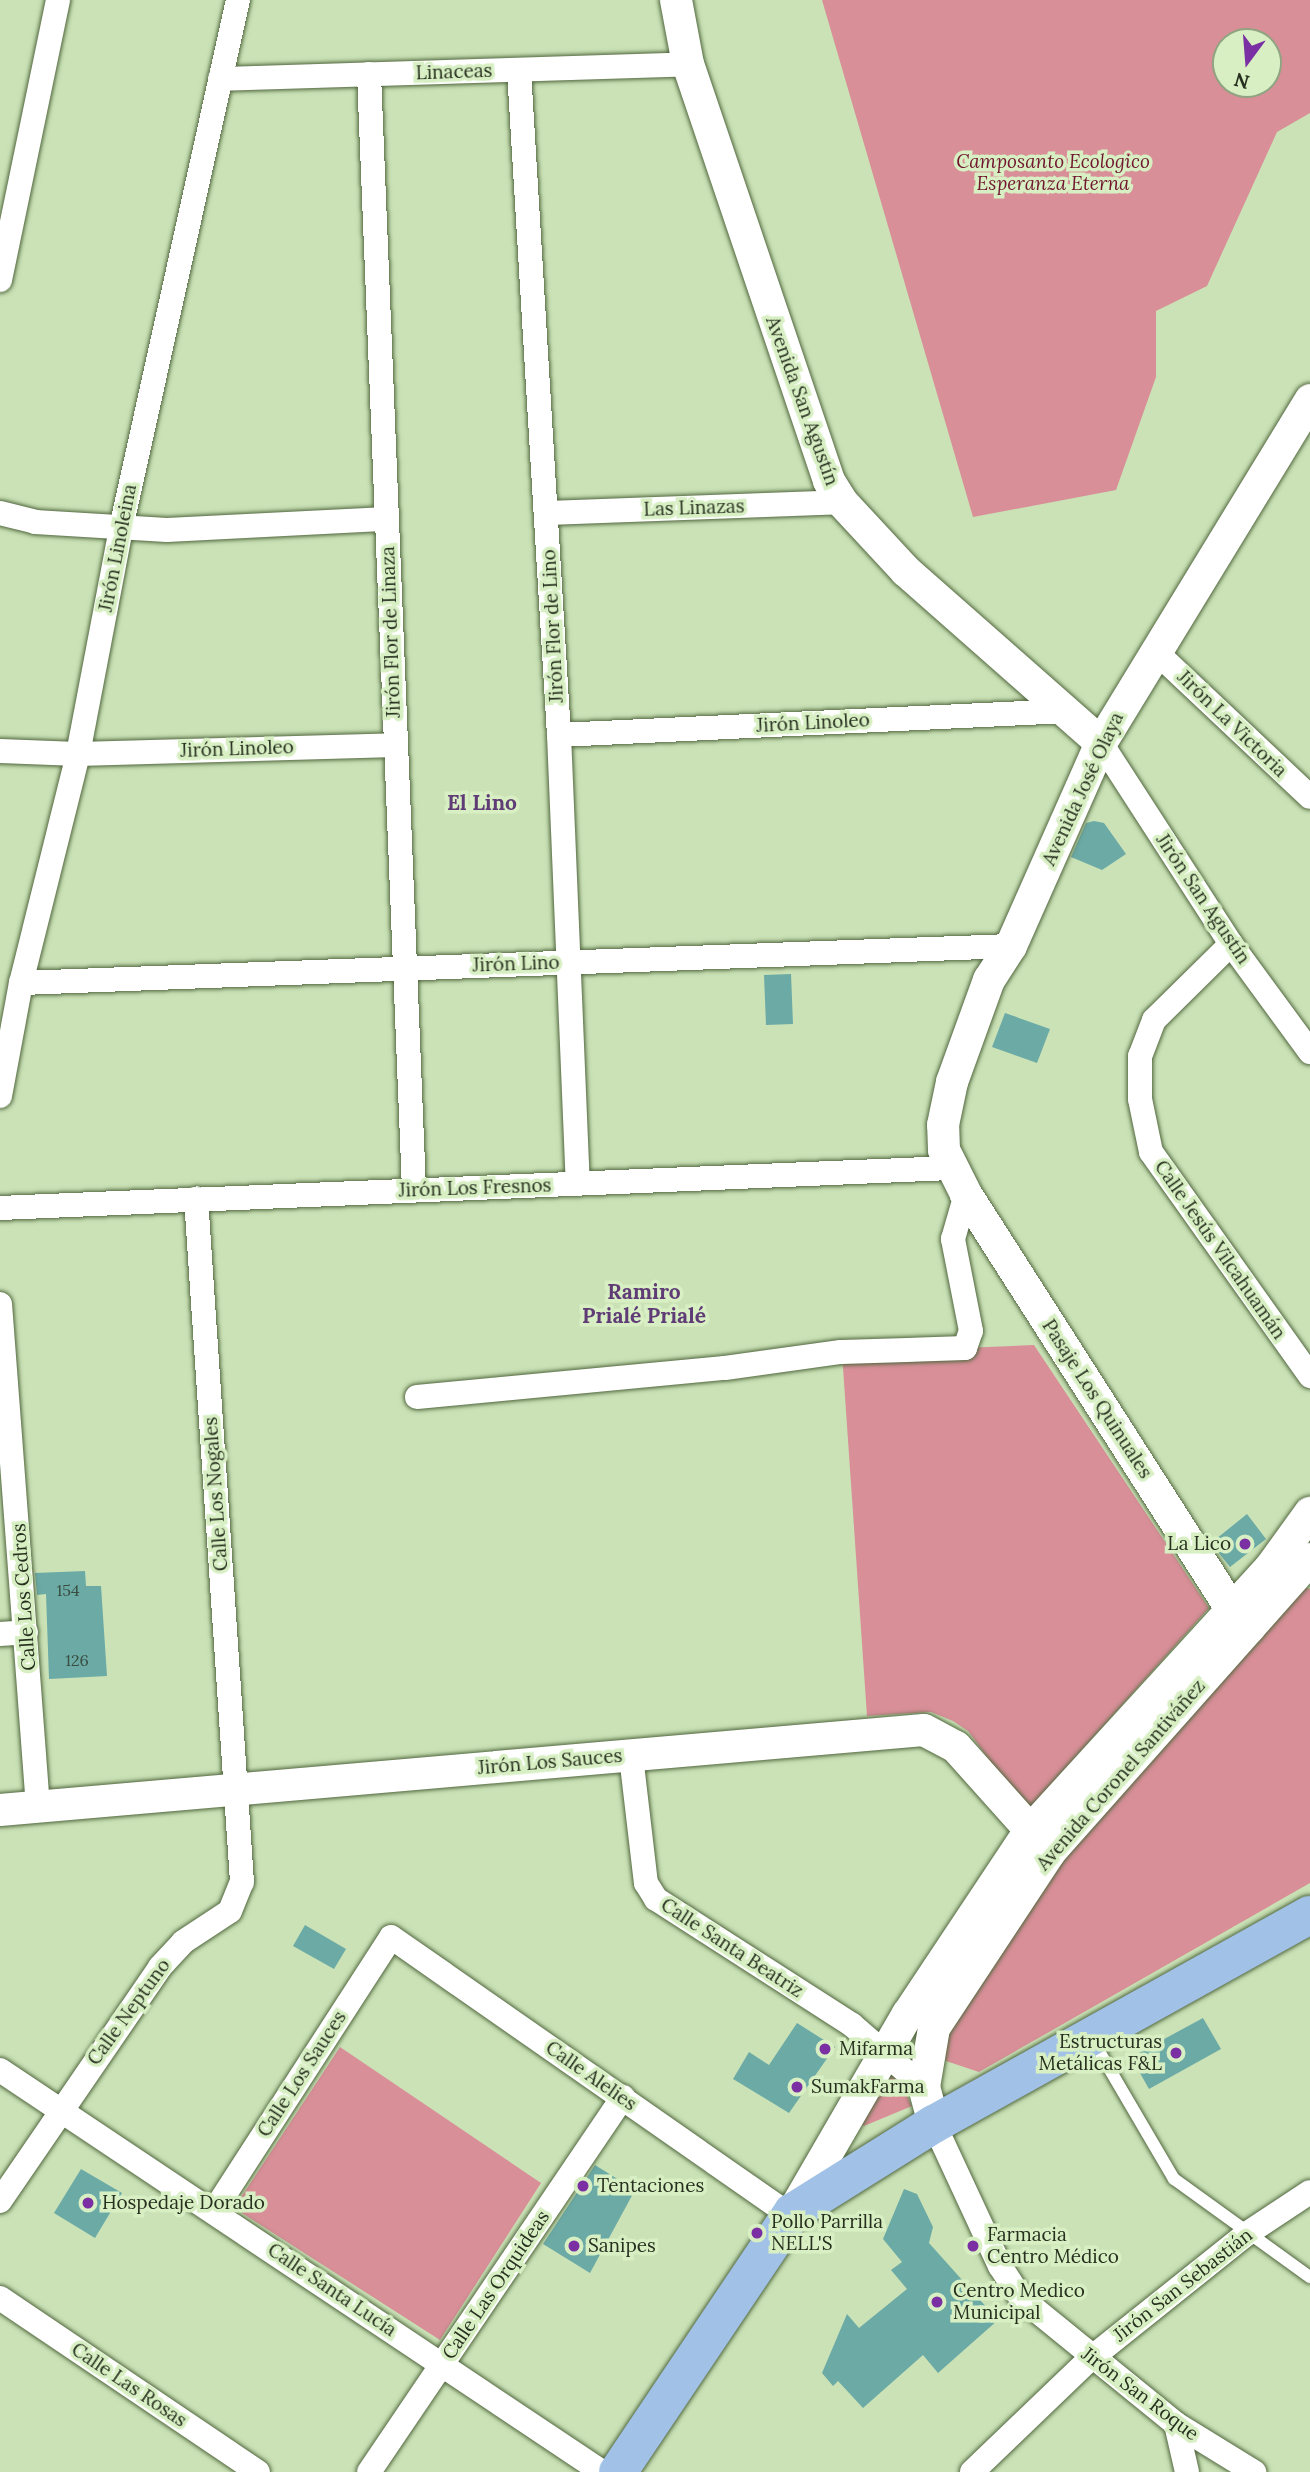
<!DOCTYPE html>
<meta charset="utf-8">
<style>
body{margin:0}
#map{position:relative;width:1310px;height:2472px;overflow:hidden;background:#cae2b6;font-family:Lora,serif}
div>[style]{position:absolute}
.green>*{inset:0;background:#d88f98}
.building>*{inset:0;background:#6caaa6}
.roads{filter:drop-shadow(0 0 2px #52673f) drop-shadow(0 0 2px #52673f)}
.service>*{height:12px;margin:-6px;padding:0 6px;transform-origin:6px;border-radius:6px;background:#fff}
.minor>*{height:24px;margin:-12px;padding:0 12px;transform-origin:12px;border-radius:12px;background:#fff}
.tertiary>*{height:32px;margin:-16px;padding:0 16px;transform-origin:16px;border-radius:16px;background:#fff}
.primary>*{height:38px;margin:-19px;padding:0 19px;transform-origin:19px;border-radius:19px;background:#a1c2e6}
.dots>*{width:19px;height:19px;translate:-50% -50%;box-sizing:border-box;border:4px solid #d7efc3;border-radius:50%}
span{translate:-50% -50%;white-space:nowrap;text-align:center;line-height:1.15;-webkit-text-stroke:7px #d7efc3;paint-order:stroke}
.number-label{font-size:16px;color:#384e41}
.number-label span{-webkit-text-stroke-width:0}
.street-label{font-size:19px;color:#27301f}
.park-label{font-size:19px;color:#70162e;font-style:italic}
.poi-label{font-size:19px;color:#27301f}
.right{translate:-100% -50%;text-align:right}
.left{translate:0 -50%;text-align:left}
.neighbourhood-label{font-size:21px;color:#5f3c76;font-weight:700}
.north{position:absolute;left:1212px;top:28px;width:70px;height:70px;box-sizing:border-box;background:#d7efc3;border:2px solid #91a381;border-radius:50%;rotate:196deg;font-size:19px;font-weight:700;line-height:28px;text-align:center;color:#27301f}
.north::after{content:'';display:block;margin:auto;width:24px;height:32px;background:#7a30a2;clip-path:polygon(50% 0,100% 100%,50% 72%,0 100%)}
</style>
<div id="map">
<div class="green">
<div style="clip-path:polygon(evenodd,822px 0,1310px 0,1310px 113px,1277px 132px,1207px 286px,1156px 311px,1156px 377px,1116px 490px,973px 517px,822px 0,1226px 42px,1268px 42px,1268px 84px,1226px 84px,1226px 42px)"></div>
<div style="clip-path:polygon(1034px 1345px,1209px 1608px,1027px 1811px,968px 1731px,953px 1721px,931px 1712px,867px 1716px,842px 1353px)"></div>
<div style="clip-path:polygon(1302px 1587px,1310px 1589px,1310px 1883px,979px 2072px,946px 2061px,938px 2036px,1045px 1877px)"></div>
<div style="clip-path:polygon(340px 2047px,541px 2183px,440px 2340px,234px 2208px)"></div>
<div style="clip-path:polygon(891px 2076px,898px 2078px,912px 2106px,864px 2126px,859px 2122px)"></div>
</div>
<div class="building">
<div style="clip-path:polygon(1094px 821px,1104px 823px,1126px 854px,1102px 870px,1071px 857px,1086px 823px)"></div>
<div style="clip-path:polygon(791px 974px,793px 1024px,766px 1025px,764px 975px)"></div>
<div style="clip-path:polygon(1005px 1013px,1050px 1029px,1037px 1063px,992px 1047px)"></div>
<div style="clip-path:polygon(1247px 1514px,1266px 1539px,1230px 1567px,1211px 1543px)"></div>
<div style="clip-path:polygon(85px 1571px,86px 1586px,101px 1586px,107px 1676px,49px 1679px,46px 1594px,37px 1595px,35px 1573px)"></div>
<div style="clip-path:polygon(305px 1925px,346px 1949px,334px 1969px,293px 1946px)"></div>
<div style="clip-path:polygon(1203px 2018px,1221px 2049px,1149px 2089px,1131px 2057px)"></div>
<div style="clip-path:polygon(797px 2023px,835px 2047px,789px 2113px,733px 2079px,749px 2052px,769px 2065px)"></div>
<div style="clip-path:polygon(595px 2165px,635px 2190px,590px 2273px,543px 2244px)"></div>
<div style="clip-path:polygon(81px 2169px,122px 2193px,95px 2238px,54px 2213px)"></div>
<div style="clip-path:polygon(904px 2189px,917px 2194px,933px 2227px,929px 2243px,998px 2320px,938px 2373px,923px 2355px,863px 2408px,838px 2381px,833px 2386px,822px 2373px,847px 2314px,859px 2328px,907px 2289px,891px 2270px,902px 2262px,883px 2239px)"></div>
</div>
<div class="roads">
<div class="service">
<div style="left:1093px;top:2041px;width:160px;rotate:59.6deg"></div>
<div style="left:1174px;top:2179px;width:168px;rotate:35.8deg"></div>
</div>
<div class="minor">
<div style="left:519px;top:70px;width:666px;rotate:86.56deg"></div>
<div style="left:559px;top:735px;width:448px;rotate:87.6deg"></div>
<div style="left:369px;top:74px;width:1117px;rotate:87.69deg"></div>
<div style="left:220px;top:79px;width:468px;rotate:-1.8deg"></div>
<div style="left:0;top:280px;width:286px;rotate:-78.3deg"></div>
<div style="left:0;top:513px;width:36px;rotate:14deg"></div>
<div style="left:35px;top:522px;width:132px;rotate:3.5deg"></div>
<div style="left:167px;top:530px;width:220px;rotate:-2.9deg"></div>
<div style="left:546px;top:513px;width:296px;rotate:-2.1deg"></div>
<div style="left:1154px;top:650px;width:214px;rotate:43.3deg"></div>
<div style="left:559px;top:735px;width:509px;rotate:-2.7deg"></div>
<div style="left:1101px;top:743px;width:239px;rotate:57.1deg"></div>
<div style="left:1231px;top:944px;width:134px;rotate:53.8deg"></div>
<div style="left:0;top:751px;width:78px;rotate:2.2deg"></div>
<div style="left:78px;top:754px;width:318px;rotate:-1.6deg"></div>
<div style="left:1231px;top:944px;width:108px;rotate:135.4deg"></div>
<div style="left:1154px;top:1020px;width:39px;rotate:111deg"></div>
<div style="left:1140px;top:1056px;width:43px;rotate:90deg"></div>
<div style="left:1140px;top:1099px;width:54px;rotate:78.3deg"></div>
<div style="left:1151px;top:1152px;width:275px;rotate:54.6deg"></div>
<div style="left:21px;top:983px;width:991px;rotate:-2.14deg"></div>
<div style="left:0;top:1096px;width:115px;rotate:-79.5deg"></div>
<div style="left:21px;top:983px;width:236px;rotate:-76deg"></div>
<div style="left:78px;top:754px;width:230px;rotate:-79.2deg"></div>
<div style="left:121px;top:528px;width:541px;rotate:-77.51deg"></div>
<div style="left:0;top:1208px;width:951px;rotate:-2.41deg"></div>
<div style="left:0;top:1304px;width:504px;rotate:85.68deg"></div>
<div style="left:417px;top:1397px;width:309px;rotate:-5.4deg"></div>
<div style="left:725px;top:1368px;width:117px;rotate:-7.9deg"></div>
<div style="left:841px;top:1352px;width:124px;rotate:-1.8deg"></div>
<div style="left:965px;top:1348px;width:18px;rotate:-71deg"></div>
<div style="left:971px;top:1331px;width:94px;rotate:-101.1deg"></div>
<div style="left:953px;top:1239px;width:47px;rotate:-73.9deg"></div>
<div style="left:0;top:1634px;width:26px;rotate:-4deg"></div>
<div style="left:631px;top:1756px;width:128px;rotate:83.3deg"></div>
<div style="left:646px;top:1883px;width:19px;rotate:58deg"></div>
<div style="left:656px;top:1899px;width:233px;rotate:32.7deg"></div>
<div style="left:852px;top:2025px;width:95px;rotate:40.7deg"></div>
<div style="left:0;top:2070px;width:724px;rotate:33.73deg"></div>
<div style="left:934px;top:2124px;width:157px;rotate:65.1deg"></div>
<div style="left:1000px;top:2266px;width:38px;rotate:57deg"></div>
<div style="left:1021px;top:2298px;width:200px;rotate:39.1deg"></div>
<div style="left:1176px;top:2424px;width:92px;rotate:31.6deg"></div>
<div style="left:0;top:2201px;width:283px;rotate:-55.6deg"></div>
<div style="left:160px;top:1967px;width:34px;rotate:-47deg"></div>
<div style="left:183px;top:1942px;width:56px;rotate:-33.4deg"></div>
<div style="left:230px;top:1911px;width:31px;rotate:-68deg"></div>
<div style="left:242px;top:1882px;width:685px;rotate:-93.85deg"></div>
<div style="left:214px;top:2211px;width:326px;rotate:-57.1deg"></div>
<div style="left:391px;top:1937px;width:488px;rotate:34.9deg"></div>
<div style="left:0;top:2298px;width:311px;rotate:34deg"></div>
<div style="left:1176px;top:2424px;width:49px;rotate:77.1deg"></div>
<div style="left:369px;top:2472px;width:453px;rotate:-55.9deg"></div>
<div style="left:972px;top:2472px;width:163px;rotate:-43.8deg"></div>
<div style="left:1090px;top:2359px;width:202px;rotate:-38.6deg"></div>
<div style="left:1248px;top:2233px;width:74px;rotate:-33.5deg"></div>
</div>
<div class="tertiary">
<div style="left:676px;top:0;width:65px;rotate:79.4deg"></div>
<div style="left:688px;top:64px;width:440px;rotate:71.3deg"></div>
<div style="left:829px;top:481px;width:25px;rotate:58deg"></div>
<div style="left:842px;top:502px;width:94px;rotate:47.2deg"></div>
<div style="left:906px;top:571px;width:260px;rotate:41.4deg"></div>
<div style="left:1249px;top:1628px;width:25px;rotate:-133deg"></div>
<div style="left:1232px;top:1610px;width:494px;rotate:-122.6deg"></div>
<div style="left:966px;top:1194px;width:49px;rotate:-116.6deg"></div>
<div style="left:944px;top:1150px;width:25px;rotate:-92deg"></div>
<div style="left:943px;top:1125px;width:44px;rotate:-78.2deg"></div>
<div style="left:952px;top:1082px;width:109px;rotate:-70.1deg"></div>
<div style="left:989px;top:980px;width:40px;rotate:-57.1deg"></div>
<div style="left:1011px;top:946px;width:222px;rotate:-66.1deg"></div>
<div style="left:1101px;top:743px;width:402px;rotate:-58.6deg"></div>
<div style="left:0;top:1810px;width:927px;rotate:-4.95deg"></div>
<div style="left:924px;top:1730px;width:36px;rotate:28deg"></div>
<div style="left:956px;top:1747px;width:141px;rotate:48.2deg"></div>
<div style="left:934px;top:2124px;width:38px;rotate:-105deg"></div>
<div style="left:924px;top:2087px;width:60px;rotate:-80.4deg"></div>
<div style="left:934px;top:2028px;width:211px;rotate:-56.6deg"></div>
<div style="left:1050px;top:1852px;width:392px;rotate:-48.4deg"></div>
<div style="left:793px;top:2212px;width:229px;rotate:-59.9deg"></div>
<div style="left:908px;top:2014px;width:219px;rotate:-56.4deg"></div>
<div style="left:1029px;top:1832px;width:359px;rotate:-47.6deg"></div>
<div style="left:1271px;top:1567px;width:67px;rotate:-54.2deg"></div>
</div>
<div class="primary">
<div style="left:618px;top:2472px;width:313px;rotate:-56.1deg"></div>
<div style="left:793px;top:2212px;width:166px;rotate:-32deg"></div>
<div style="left:934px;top:2124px;width:430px;rotate:-29.1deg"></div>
</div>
</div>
<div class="dots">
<div style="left:1245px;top:1544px;background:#7a30a2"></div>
<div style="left:825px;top:2049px;background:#7a30a2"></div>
<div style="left:1176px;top:2053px;background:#7a30a2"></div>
<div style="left:797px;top:2087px;background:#7a30a2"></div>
<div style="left:583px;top:2186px;background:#7a30a2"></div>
<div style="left:88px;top:2203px;background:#7a30a2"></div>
<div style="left:757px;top:2233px;background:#7a30a2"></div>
<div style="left:574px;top:2246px;background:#7a30a2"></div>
<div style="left:973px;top:2246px;background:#7a30a2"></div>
<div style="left:937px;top:2302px;background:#7a30a2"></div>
</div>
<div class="number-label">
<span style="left:68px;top:1590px">154</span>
<span style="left:77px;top:1660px">126</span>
</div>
<div class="street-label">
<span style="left:454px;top:72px;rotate:-2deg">Linaceas</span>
<span style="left:802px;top:401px;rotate:70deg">Avenida San Agustín</span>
<span style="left:694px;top:508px;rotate:-2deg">Las Linazas</span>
<span style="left:118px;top:548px;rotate:-79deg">Jirón Linoleina</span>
<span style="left:553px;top:626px;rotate:-93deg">Jirón Flor de Lino</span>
<span style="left:391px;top:632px;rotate:-92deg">Jirón Flor de Linaza</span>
<span style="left:813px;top:723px;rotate:-3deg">Jirón Linoleo</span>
<span style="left:1232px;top:724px;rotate:44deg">Jirón La Victoria</span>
<span style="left:237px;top:749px;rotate:-2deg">Jirón Linoleo</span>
<span style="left:1083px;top:789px;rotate:-65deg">Avenida José Olaya</span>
<span style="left:1203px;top:899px;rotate:56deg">Jirón San Agustín</span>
<span style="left:516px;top:964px;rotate:-2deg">Jirón Lino</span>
<span style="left:475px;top:1188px;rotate:-2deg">Jirón Los Fresnos</span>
<span style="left:1220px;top:1250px;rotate:55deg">Calle Jesús Vilcahuamán</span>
<span style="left:1097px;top:1399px;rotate:57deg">Pasaje Los Quinuales</span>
<span style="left:216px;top:1494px;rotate:-94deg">Calle Los Nogales</span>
<span style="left:24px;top:1597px;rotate:-94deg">Calle Los Cedros</span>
<span style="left:550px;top:1762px;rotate:-5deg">Jirón Los Sauces</span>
<span style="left:1121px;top:1775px;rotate:-49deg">Avenida Coronel Santiváñez</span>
<span style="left:732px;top:1948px;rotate:33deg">Calle Santa Beatriz</span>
<span style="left:129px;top:2012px;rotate:-54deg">Calle Neptuno</span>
<span style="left:302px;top:2074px;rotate:-57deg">Calle Los Sauces</span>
<span style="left:591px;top:2076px;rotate:35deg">Calle Alelies</span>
<span style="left:496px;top:2285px;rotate:-56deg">Calle Las Orquideas</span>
<span style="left:1183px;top:2285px;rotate:-38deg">Jirón San Sebastián</span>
<span style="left:332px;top:2290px;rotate:34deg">Calle Santa Lucía</span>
<span style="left:129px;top:2385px;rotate:34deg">Calle Las Rosas</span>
<span style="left:1140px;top:2394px;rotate:37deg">Jirón San Roque</span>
</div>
<div class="park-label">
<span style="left:1053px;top:173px">Camposanto Ecologico<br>Esperanza Eterna</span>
</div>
<div class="poi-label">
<span class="right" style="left:1231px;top:1544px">La Lico</span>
<span class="right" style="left:1162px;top:2053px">Estructuras<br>Metálicas F&amp;L</span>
<span class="left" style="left:839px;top:2049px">Mifarma</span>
<span class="left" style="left:811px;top:2087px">SumakFarma</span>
<span class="left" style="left:597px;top:2186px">Tentaciones</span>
<span class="left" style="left:102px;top:2203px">Hospedaje Dorado</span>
<span class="left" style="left:771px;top:2233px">Pollo Parrilla<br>NELL'S</span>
<span class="left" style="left:987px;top:2246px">Farmacia<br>Centro Médico</span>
<span class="left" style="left:588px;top:2246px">Sanipes</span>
<span class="left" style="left:953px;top:2302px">Centro Medico<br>Municipal</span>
</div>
<div class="neighbourhood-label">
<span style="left:482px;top:803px">El Lino</span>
<span style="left:644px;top:1304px">Ramiro<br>Prialé Prialé</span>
</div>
<div class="north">N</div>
</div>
